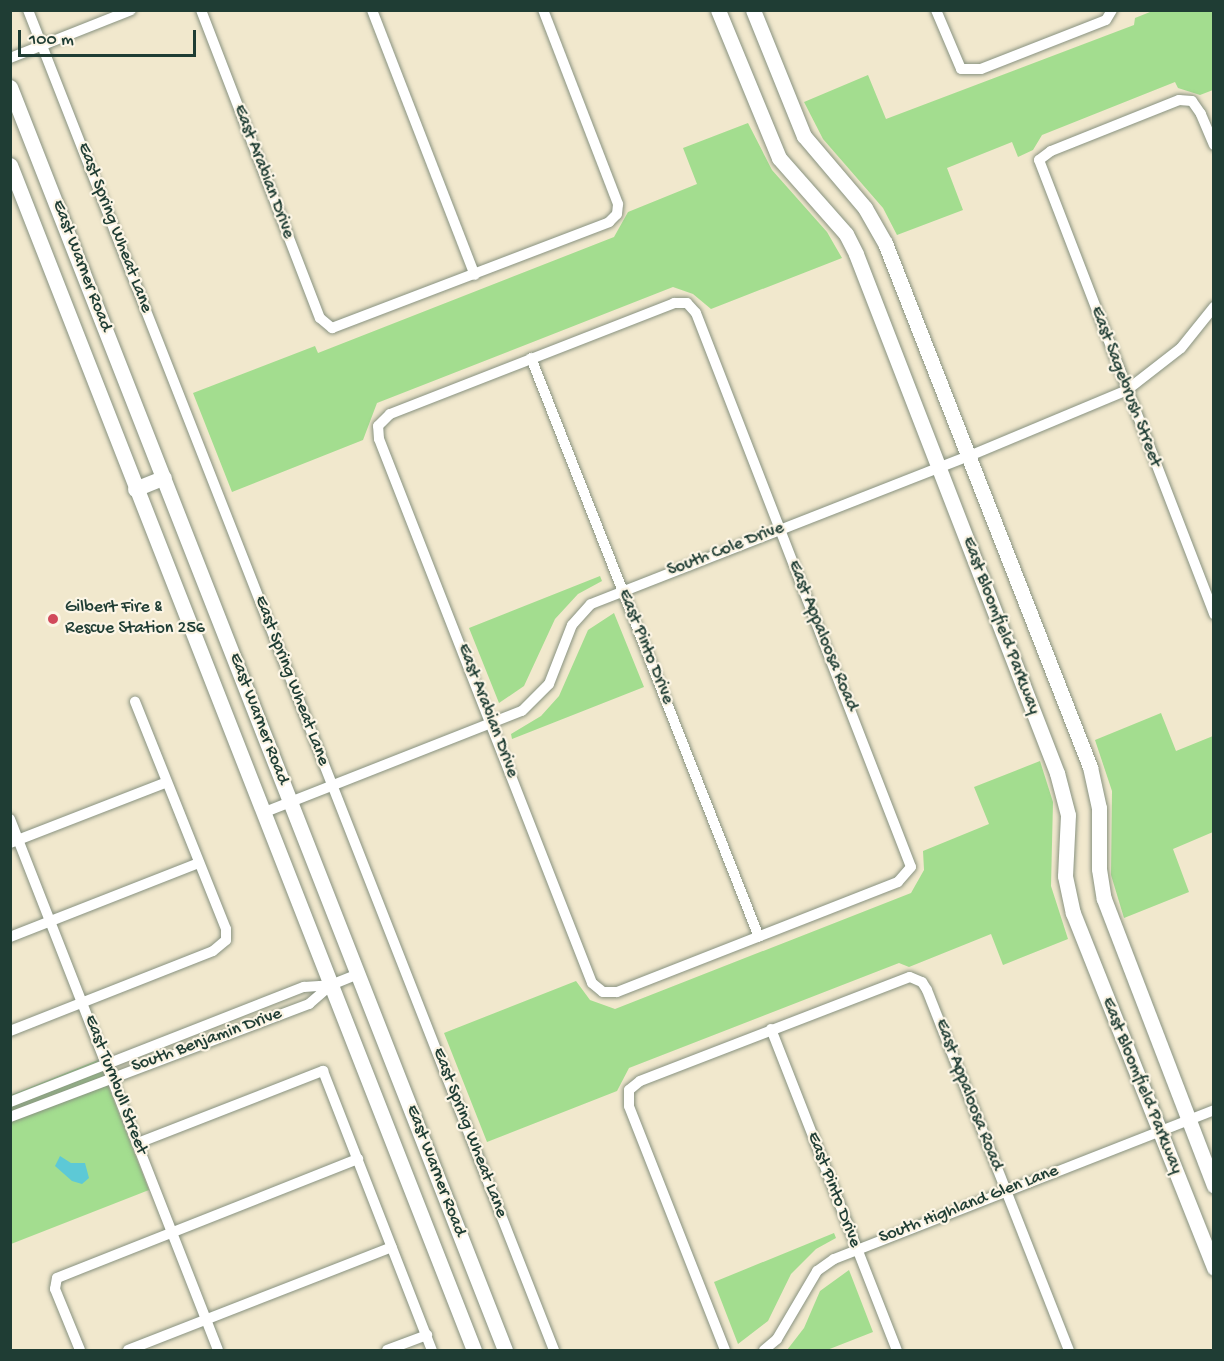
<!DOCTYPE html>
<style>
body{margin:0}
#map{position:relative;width:1224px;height:1361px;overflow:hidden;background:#f1e8cd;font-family:"Gochi Hand",sans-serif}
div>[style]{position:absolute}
.green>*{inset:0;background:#a3dd8f}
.water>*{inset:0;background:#5dc9d6}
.roads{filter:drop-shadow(0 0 2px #889280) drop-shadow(0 0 2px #889280)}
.street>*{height:10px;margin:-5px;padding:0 5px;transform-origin:5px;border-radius:5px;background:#fff}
.secondary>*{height:15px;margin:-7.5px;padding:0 7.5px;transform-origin:7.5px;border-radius:7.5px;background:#fff}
.dots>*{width:16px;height:16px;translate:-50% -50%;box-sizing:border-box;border:3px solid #fcf5e5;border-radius:50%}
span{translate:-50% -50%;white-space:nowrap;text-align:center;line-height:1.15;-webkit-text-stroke:4.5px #fcf5e5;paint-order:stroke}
.street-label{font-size:18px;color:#1f3d34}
.poi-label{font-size:18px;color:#1f3d34}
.left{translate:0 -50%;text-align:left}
.frame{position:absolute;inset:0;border:12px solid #1f3d34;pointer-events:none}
.scale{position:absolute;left:18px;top:30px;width:178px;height:27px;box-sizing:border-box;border:3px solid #1f3d34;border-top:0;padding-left:8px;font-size:18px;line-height:21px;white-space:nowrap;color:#1f3d34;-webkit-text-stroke:4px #fcf5e5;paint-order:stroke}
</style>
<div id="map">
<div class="green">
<div style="clip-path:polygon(1155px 10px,1213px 11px,1213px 90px,1200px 95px,1178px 88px,1175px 82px,1042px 135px,1033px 150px,1018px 157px,1012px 142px,947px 168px,963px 210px,897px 235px,883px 208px,823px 139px,804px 102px,868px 75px,886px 119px,1134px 25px,1135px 18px)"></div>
<div style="clip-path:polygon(748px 123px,772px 170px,827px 232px,842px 258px,711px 309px,693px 294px,673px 287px,377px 403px,363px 440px,232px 492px,193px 393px,315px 346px,318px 353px,614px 237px,628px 212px,697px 184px,683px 148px)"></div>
<div style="clip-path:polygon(600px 576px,602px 581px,578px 594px,555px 619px,524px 686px,499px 703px,469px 628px)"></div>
<div style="clip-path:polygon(614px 613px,644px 687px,512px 739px,511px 734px,541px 716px,559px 696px,588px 630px)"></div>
<div style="clip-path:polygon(1161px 713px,1176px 751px,1213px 736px,1213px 832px,1173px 849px,1189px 892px,1124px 918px,1111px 875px,1112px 791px,1095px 740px)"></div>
<div style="clip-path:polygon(1040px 761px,1053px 802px,1051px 886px,1068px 939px,1003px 965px,991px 934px,909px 967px,899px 963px,629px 1068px,617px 1091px,487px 1142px,444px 1033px,576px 981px,590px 1000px,615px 1009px,911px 893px,924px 870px,923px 851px,989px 824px,974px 787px)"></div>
<div style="clip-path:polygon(98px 1060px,149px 1190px,11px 1244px,11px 1095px)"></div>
<div style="clip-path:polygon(834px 1233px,836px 1238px,816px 1249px,791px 1274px,768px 1321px,738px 1344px,714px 1282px)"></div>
<div style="clip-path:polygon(849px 1270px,873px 1332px,827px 1350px,787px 1350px,804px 1328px,820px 1291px)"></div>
</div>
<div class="water">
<div style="clip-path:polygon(60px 1156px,71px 1163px,85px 1163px,89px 1178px,82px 1184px,72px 1181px,55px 1166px)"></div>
</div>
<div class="roads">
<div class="street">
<div style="left:28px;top:10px;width:1440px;rotate:68.57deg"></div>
<div style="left:201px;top:10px;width:330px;rotate:68.9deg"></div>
<div style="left:320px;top:318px;width:16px;rotate:40deg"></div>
<div style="left:332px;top:328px;width:297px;rotate:-20.9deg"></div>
<div style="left:609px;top:222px;width:11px;rotate:-45deg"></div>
<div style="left:617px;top:214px;width:10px;rotate:-84deg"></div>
<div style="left:618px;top:204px;width:208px;rotate:-111.1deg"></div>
<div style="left:372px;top:10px;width:284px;rotate:68.8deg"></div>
<div style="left:936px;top:10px;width:64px;rotate:67deg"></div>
<div style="left:961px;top:69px;width:20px"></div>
<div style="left:981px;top:69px;width:134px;rotate:-21.4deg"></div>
<div style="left:1106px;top:20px;width:12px;rotate:-59deg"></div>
<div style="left:10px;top:58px;width:130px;rotate:-21.6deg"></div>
<div style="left:1214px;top:145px;width:34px;rotate:-113deg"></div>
<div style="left:1201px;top:114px;width:16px;rotate:-125deg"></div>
<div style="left:1192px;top:101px;width:13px;rotate:-176deg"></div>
<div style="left:1179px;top:100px;width:138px;rotate:158.3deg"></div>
<div style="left:1051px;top:151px;width:15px;rotate:143deg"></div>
<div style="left:1039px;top:160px;width:487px;rotate:68.9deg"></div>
<div style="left:674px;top:303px;width:13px"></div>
<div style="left:687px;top:303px;width:13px;rotate:48deg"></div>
<div style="left:696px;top:313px;width:594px;rotate:68.79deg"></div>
<div style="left:911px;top:867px;width:20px;rotate:131deg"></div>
<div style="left:898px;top:882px;width:302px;rotate:158.6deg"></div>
<div style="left:617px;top:992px;width:14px;rotate:180deg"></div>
<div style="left:603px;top:992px;width:14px;rotate:-141deg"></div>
<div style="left:592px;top:983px;width:584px;rotate:-111.38deg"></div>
<div style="left:379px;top:439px;width:13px;rotate:-94deg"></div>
<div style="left:378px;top:426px;width:17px;rotate:-45deg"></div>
<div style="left:390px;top:414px;width:305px;rotate:-21.3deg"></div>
<div style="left:531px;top:358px;width:622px;rotate:68.51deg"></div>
<div style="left:265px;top:812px;width:276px;rotate:-21.5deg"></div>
<div style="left:522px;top:711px;width:38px;rotate:-45deg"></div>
<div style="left:549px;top:684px;width:63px;rotate:-68.7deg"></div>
<div style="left:572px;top:625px;width:28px;rotate:-48deg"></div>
<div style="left:591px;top:604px;width:404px;rotate:-21.4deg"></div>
<div style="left:967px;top:457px;width:173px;rotate:-22.7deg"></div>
<div style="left:1127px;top:390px;width:68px;rotate:-37.9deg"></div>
<div style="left:1181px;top:348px;width:53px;rotate:-51.2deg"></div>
<div style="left:10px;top:819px;width:570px;rotate:68.61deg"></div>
<div style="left:10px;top:843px;width:168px;rotate:-21.2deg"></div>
<div style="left:10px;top:937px;width:203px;rotate:-21.4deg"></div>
<div style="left:771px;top:1029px;width:345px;rotate:68.6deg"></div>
<div style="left:10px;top:1031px;width:218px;rotate:-21.5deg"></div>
<div style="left:213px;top:951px;width:17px;rotate:-40deg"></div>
<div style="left:226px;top:940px;width:11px;rotate:-90deg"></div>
<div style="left:226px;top:929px;width:245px;rotate:-111.8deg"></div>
<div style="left:10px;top:1102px;width:316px;rotate:-21.4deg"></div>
<div style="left:304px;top:987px;width:27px;rotate:-4deg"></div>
<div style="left:331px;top:985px;width:29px;rotate:-22deg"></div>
<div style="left:10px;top:1117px;width:320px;rotate:-20.7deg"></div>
<div style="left:309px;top:1004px;width:29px;rotate:-41deg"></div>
<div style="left:138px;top:1143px;width:199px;rotate:-21.3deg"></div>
<div style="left:323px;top:1071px;width:300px;rotate:68.7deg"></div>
<div style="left:80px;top:1350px;width:66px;rotate:-112.3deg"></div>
<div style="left:55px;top:1289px;width:11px;rotate:-80deg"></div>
<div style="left:57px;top:1278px;width:324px;rotate:-21.6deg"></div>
<div style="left:128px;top:1350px;width:283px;rotate:-21.3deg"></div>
<div style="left:387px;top:1350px;width:43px;rotate:-20.6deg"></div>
<div style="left:725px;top:1350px;width:262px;rotate:-111.5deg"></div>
<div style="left:629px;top:1106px;width:16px;rotate:-90deg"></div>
<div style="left:629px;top:1090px;width:14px;rotate:-39deg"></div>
<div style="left:640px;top:1081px;width:289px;rotate:-21.1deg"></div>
<div style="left:910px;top:977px;width:13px;rotate:23deg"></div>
<div style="left:922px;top:982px;width:9px;rotate:58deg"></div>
<div style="left:927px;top:990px;width:387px;rotate:68.5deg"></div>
<div style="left:764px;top:1350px;width:17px;rotate:-40deg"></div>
<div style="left:777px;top:1339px;width:79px;rotate:-59.5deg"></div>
<div style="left:817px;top:1271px;width:21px;rotate:-35deg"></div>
<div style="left:834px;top:1259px;width:408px;rotate:-21.4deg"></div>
</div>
<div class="secondary">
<div style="left:718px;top:10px;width:160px;rotate:67.6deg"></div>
<div style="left:779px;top:158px;width:101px;rotate:48.6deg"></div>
<div style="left:846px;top:234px;width:22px;rotate:63deg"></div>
<div style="left:856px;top:254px;width:557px;rotate:68.83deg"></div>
<div style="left:1057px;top:773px;width:43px;rotate:75.3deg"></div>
<div style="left:1068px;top:815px;width:61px;rotate:92.8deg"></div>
<div style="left:1065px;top:876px;width:38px;rotate:78deg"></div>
<div style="left:1073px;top:913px;width:382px;rotate:68.3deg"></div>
<div style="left:753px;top:10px;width:136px;rotate:68deg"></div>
<div style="left:804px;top:136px;width:94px;rotate:49.7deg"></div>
<div style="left:865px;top:208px;width:40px;rotate:60.3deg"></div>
<div style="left:885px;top:243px;width:563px;rotate:68.63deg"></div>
<div style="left:1090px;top:767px;width:42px;rotate:77.6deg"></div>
<div style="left:1099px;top:808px;width:61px;rotate:90deg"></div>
<div style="left:1099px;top:869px;width:30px;rotate:81deg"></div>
<div style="left:1104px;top:899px;width:307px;rotate:69deg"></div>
<div style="left:10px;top:87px;width:1357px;rotate:68.6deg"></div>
<div style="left:10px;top:165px;width:1273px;rotate:68.62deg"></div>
<div style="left:135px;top:489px;width:31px;rotate:-22deg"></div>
</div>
</div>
<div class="dots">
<div style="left:53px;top:619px;background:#d1495b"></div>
</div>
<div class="street-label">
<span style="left:263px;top:172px;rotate:69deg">East Arabian Drive</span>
<span style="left:114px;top:228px;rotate:69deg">East Spring Wheat Lane</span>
<span style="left:81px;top:266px;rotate:69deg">East Warner Road</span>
<span style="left:1125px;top:387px;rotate:69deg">East Sagebrush Street</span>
<span style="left:726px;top:550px;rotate:-21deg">South Cole Drive</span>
<span style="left:1000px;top:626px;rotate:69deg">East Bloomfield Parkway</span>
<span style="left:822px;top:636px;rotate:68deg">East Appaloosa Road</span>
<span style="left:645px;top:647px;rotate:68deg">East Pinto Drive</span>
<span style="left:291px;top:681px;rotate:69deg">East Spring Wheat Lane</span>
<span style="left:487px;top:711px;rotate:69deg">East Arabian Drive</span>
<span style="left:258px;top:719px;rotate:69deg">East Warner Road</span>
<span style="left:207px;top:1041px;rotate:-20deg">South Benjamin Drive</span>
<span style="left:115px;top:1085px;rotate:69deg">East Turnbull Street</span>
<span style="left:1141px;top:1086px;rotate:68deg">East Bloomfield Parkway</span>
<span style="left:968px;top:1095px;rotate:69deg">East Appaloosa Road</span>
<span style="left:469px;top:1133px;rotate:69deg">East Spring Wheat Lane</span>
<span style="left:435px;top:1171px;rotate:69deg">East Warner Road</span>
<span style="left:833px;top:1190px;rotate:69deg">East Pinto Drive</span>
<span style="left:969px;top:1205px;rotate:-21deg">South Highland Glen Lane</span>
</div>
<div class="poi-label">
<span class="left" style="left:65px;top:619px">Gilbert Fire &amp;<br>Rescue Station 256</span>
</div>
<div class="frame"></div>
<div class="scale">100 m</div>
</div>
